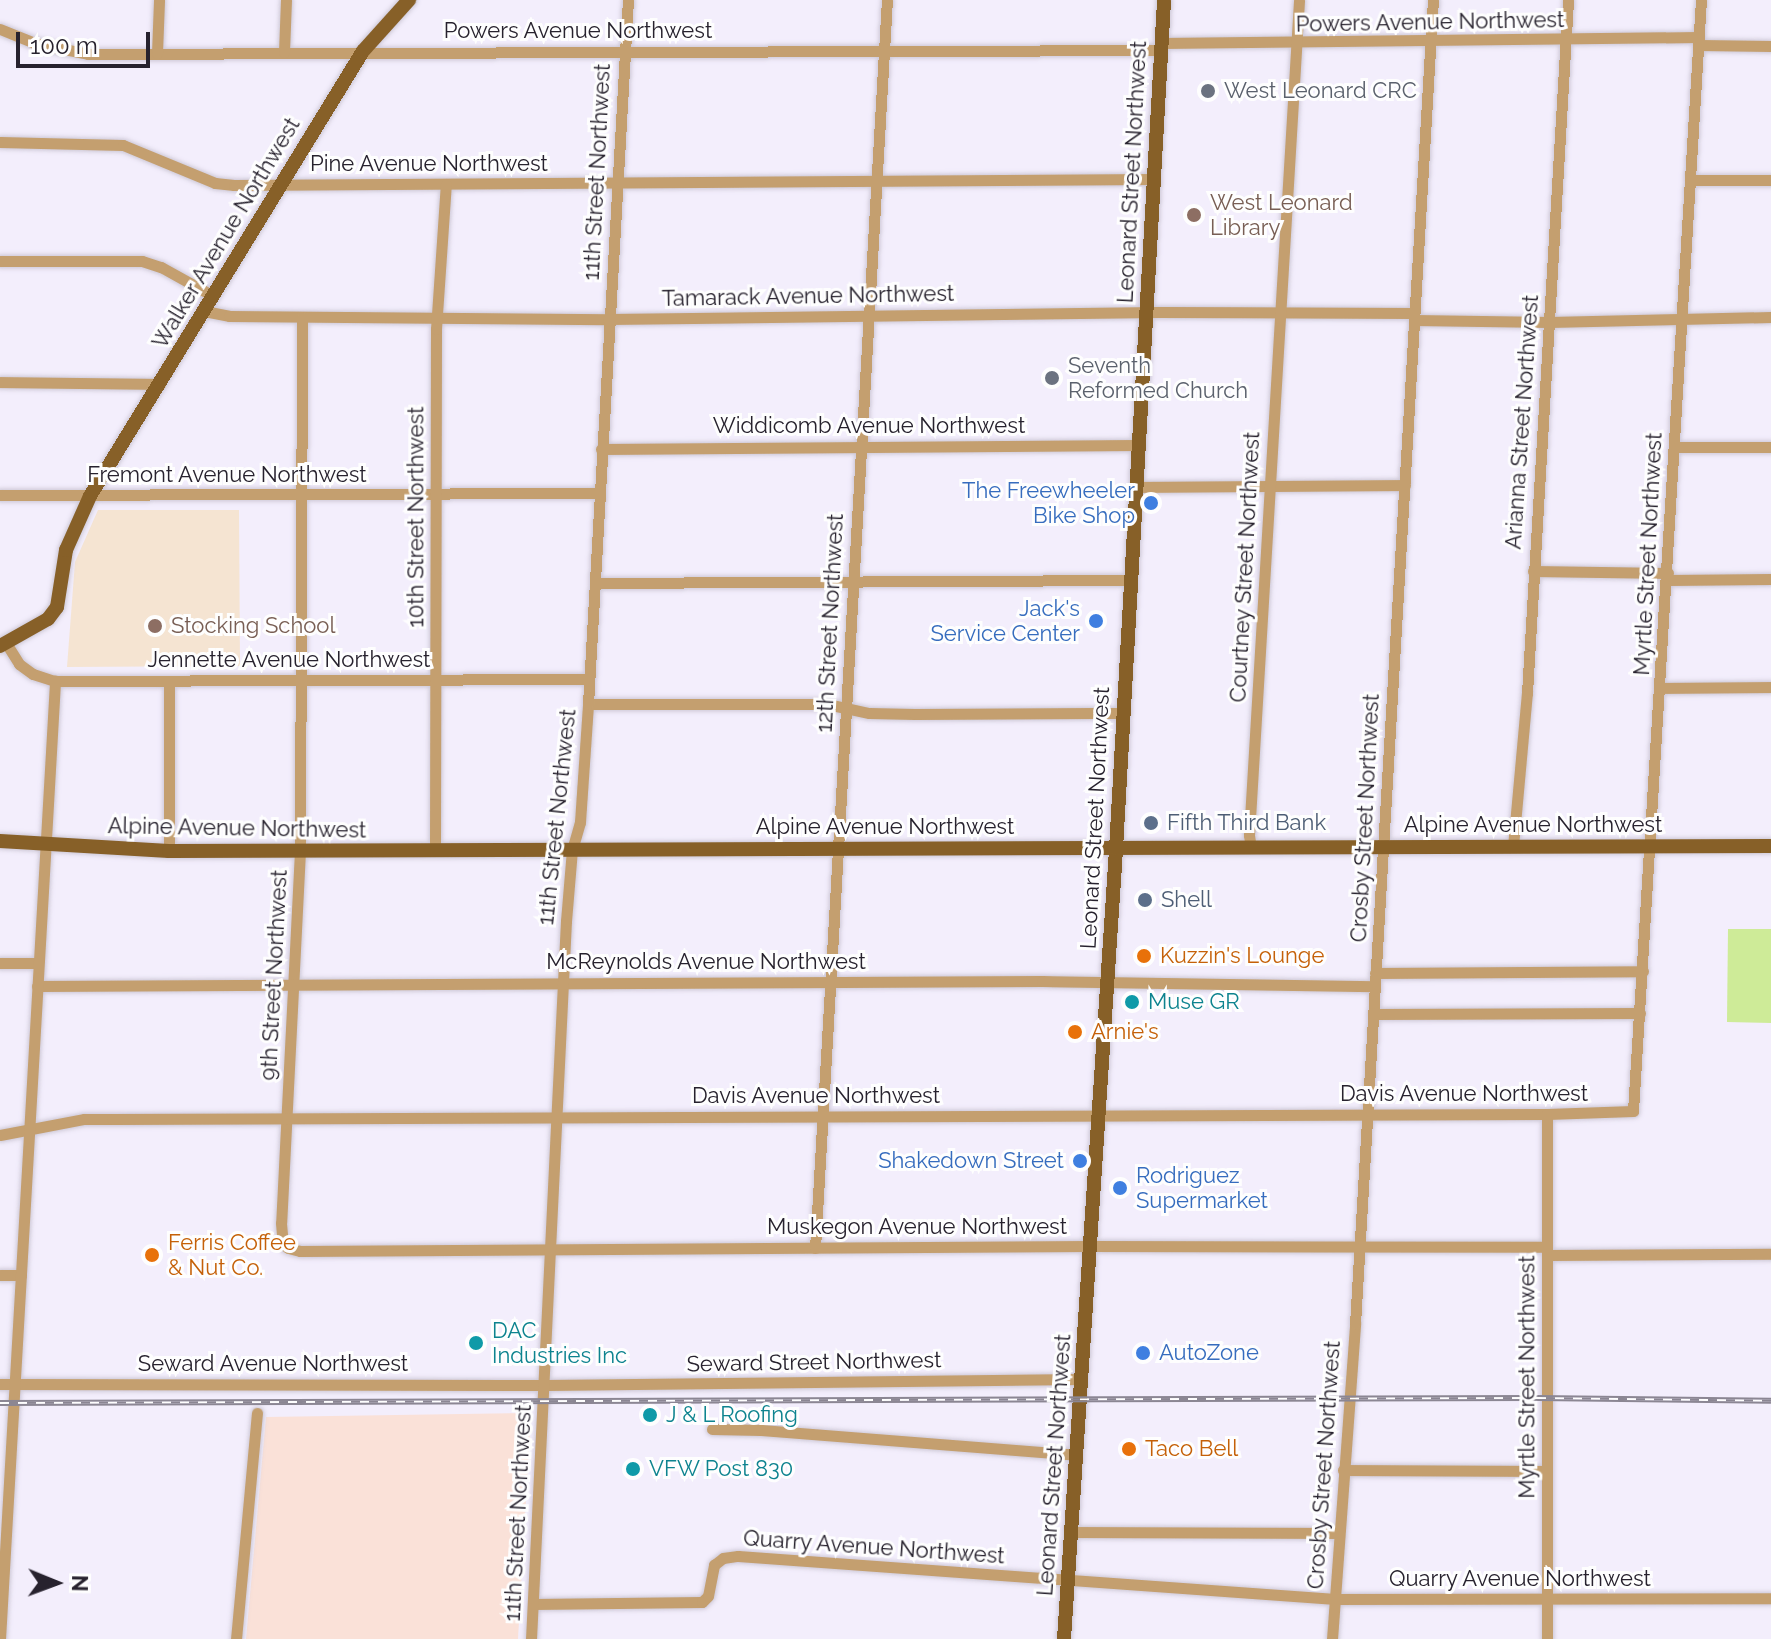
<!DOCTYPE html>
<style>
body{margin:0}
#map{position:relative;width:1771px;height:1639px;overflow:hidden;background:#f3eefc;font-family:Raleway,sans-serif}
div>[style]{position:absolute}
.industrial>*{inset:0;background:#fae1d8}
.education>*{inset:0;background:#f5e4d2}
.green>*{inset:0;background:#ceeb98}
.roads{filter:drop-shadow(0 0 2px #cec9d7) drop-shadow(0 0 2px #cec9d7)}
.minor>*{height:11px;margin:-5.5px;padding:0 5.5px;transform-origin:5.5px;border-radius:5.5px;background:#c49f6f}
.major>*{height:14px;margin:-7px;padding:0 7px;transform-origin:7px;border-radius:7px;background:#876028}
.rail>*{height:6px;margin-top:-3px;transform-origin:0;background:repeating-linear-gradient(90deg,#fefefe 0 9px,#8b8693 0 18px);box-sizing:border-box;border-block:2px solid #8b8693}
.dots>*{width:22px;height:22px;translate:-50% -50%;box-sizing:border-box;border:4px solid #fefefe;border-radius:50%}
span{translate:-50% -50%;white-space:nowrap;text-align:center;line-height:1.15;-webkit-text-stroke:6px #fefefe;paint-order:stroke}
.street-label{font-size:22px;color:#27222e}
.worship-label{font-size:22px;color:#5b616d}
.left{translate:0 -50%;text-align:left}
.education-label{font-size:22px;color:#785e54}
.shop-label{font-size:22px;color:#366cbe}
.right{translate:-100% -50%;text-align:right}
.service-label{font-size:22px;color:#4e5e75}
.food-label{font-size:22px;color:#c56008}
.culture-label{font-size:22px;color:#0d838f}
.north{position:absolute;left:16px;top:1543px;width:80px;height:80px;-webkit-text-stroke:6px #fefefe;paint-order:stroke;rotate:91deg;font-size:22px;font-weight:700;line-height:32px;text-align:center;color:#27222e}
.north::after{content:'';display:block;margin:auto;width:28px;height:36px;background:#27222e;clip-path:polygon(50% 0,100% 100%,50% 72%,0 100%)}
.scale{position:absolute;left:16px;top:32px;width:134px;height:36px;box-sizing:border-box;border:4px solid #27222e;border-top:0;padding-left:10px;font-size:24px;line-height:28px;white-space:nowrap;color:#27222e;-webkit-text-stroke:6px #fefefe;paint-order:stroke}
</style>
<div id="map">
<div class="industrial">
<div style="clip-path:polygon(531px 1413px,518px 1639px,246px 1639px,266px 1417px)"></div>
</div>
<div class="education">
<div style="clip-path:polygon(98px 510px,239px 510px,240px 666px,67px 667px,75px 562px)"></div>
</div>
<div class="green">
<div style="clip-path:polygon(1728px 929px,1771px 929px,1771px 1023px,1727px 1022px)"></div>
</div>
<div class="roads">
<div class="minor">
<div style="left:0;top:29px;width:37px;rotate:22deg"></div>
<div style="left:34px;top:43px;width:55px;rotate:11.5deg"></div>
<div style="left:88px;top:54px;width:1073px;rotate:-0.21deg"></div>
<div style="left:1161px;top:43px;width:538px;rotate:-0.64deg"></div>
<div style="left:1699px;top:45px;width:72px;rotate:0.8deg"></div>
<div style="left:284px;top:52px;width:52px;rotate:-87.8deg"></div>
<div style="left:157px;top:53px;width:53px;rotate:-87.8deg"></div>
<div style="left:0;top:142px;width:123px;rotate:1.4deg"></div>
<div style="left:123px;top:145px;width:100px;rotate:22.4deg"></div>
<div style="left:215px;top:183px;width:19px;rotate:6deg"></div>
<div style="left:234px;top:185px;width:921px;rotate:-0.37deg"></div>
<div style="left:1690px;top:180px;width:81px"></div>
<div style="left:0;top:261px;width:142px"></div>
<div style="left:142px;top:261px;width:20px;rotate:18deg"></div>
<div style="left:161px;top:267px;width:60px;rotate:29.1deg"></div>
<div style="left:204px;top:311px;width:25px;rotate:11deg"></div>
<div style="left:229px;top:316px;width:379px;rotate:0.5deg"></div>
<div style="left:608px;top:319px;width:549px;rotate:-0.73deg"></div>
<div style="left:1157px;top:312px;width:257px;rotate:0.2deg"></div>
<div style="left:302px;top:317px;width:534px;rotate:90.21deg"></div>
<div style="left:300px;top:851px;width:372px;rotate:92.9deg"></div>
<div style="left:281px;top:1223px;width:21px;rotate:85deg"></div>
<div style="left:283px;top:1244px;width:6px;rotate:39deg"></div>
<div style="left:288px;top:1248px;width:12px;rotate:14deg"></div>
<div style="left:300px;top:1251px;width:790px;rotate:-0.36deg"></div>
<div style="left:1090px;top:1246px;width:457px;rotate:0.1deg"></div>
<div style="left:1414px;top:320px;width:135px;rotate:0.8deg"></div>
<div style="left:1549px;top:322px;width:222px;rotate:-1.3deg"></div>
<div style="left:0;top:382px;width:160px;rotate:0.7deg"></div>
<div style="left:1675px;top:447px;width:96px"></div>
<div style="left:601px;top:449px;width:537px;rotate:-0.43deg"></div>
<div style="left:1136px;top:487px;width:269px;rotate:-0.4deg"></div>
<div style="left:0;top:495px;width:599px;rotate:-0.19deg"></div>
<div style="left:1533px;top:571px;width:135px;rotate:0.8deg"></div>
<div style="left:1668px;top:580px;width:103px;rotate:-0.6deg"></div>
<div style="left:596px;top:583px;width:535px;rotate:-0.32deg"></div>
<div style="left:6px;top:643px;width:25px;rotate:58deg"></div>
<div style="left:19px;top:664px;width:17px;rotate:36deg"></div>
<div style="left:33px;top:674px;width:23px;rotate:18deg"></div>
<div style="left:55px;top:681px;width:534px;rotate:-0.21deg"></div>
<div style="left:169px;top:681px;width:170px;rotate:90deg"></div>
<div style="left:1660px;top:688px;width:111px;rotate:-0.5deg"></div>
<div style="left:588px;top:704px;width:239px"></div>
<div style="left:827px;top:704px;width:43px;rotate:12.1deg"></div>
<div style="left:869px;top:713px;width:46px;rotate:1.2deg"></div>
<div style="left:915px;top:714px;width:209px;rotate:-0.3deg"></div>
<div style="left:1513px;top:846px;width:154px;rotate:-84.8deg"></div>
<div style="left:1527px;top:693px;width:694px;rotate:-86.61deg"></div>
<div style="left:1251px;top:848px;width:13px;rotate:-99deg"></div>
<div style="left:1249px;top:835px;width:836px;rotate:-86.57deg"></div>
<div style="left:435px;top:851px;width:522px;rotate:-89.89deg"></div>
<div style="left:436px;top:329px;width:145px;rotate:-86.1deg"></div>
<div style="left:0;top:963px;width:37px"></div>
<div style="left:1375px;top:973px;width:268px;rotate:-0.4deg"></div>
<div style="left:37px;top:986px;width:1005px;rotate:-0.29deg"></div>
<div style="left:1042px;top:981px;width:333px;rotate:0.9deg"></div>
<div style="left:1373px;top:1014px;width:267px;rotate:-0.2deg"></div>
<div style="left:0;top:1135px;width:86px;rotate:-10.8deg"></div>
<div style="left:84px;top:1119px;width:28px"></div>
<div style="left:112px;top:1119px;width:1435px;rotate:-0.2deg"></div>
<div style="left:1547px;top:1114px;width:86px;rotate:-2deg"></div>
<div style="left:1633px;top:1111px;width:1113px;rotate:-86.5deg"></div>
<div style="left:815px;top:1248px;width:1250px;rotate:-86.7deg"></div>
<div style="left:1547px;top:1255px;width:224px;rotate:-0.3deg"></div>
<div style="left:0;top:1275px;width:21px"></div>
<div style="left:0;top:1384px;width:546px;rotate:0.1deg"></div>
<div style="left:546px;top:1385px;width:536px;rotate:-0.64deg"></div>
<div style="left:712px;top:1429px;width:49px;rotate:1.2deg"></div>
<div style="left:761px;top:1430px;width:316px;rotate:4.5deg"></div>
<div style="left:1343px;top:1470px;width:204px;rotate:0.3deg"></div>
<div style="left:1071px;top:1532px;width:268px;rotate:0.2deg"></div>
<div style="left:533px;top:1604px;width:169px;rotate:-0.7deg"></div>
<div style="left:702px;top:1602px;width:8px;rotate:-45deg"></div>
<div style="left:708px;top:1596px;width:32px;rotate:-79deg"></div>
<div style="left:714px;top:1565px;width:11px;rotate:-38deg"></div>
<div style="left:723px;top:1558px;width:15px;rotate:-8deg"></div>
<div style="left:738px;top:1556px;width:599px;rotate:4.12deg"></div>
<div style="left:1335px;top:1599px;width:436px;rotate:-0.1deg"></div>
<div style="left:0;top:1639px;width:960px;rotate:-86.71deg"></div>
<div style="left:236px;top:1639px;width:227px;rotate:-84.7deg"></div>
<div style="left:531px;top:1639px;width:719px;rotate:-87.21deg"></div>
<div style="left:566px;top:921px;width:71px;rotate:-85.2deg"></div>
<div style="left:572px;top:850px;width:29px;rotate:-74deg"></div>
<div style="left:580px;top:822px;width:118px;rotate:-86.1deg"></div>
<div style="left:588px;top:704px;width:705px;rotate:-86.75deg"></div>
<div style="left:1332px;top:1639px;width:316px;rotate:-85.8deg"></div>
<div style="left:1355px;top:1324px;width:1326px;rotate:-86.63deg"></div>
<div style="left:1547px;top:1639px;width:525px;rotate:-90deg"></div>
</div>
<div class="major">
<div style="left:0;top:646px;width:55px;rotate:-29.4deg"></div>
<div style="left:48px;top:619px;width:15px;rotate:-53deg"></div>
<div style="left:57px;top:607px;width:58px;rotate:-81deg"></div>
<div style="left:66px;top:550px;width:59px;rotate:-66deg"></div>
<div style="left:90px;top:496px;width:522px;rotate:-58.47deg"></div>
<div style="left:363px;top:51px;width:69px;rotate:-48deg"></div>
<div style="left:0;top:841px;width:169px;rotate:3.4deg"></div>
<div style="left:169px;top:851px;width:1602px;rotate:-0.18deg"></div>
<div style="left:1064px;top:1639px;width:792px;rotate:-86.23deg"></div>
<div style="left:1116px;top:849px;width:850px;rotate:-86.76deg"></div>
</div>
</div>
<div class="rail">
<div style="left:0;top:1403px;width:1537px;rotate:-0.19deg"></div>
<div style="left:1537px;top:1398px;width:234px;rotate:0.7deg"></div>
</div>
<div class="dots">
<div style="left:1208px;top:91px;background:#6b7280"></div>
<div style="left:1194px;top:215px;background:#8d6e63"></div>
<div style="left:1052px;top:378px;background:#6b7280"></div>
<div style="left:1151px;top:503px;background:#3f7fe0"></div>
<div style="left:1096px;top:621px;background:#3f7fe0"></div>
<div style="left:155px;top:626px;background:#8d6e63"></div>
<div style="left:1151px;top:823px;background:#5c6f8a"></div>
<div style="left:1145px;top:900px;background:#5c6f8a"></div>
<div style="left:1144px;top:956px;background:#e8710a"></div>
<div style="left:1132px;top:1002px;background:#0f9aa8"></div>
<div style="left:1075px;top:1032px;background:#e8710a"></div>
<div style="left:1080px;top:1161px;background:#3f7fe0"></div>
<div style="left:1120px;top:1188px;background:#3f7fe0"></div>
<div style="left:152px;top:1255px;background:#e8710a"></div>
<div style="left:476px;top:1343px;background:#0f9aa8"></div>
<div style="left:1143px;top:1353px;background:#3f7fe0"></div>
<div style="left:650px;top:1415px;background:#0f9aa8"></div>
<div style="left:1129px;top:1449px;background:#e8710a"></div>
<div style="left:633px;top:1469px;background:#0f9aa8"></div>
</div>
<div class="street-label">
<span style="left:1430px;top:22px;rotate:-1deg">Powers Avenue Northwest</span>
<span style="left:578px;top:31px">Powers Avenue Northwest</span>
<span style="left:429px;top:164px">Pine Avenue Northwest</span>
<span style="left:597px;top:172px;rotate:-87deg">11th Street Northwest</span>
<span style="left:1132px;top:172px;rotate:-87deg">Leonard Street Northwest</span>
<span style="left:226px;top:233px;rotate:-59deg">Walker Avenue Northwest</span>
<span style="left:808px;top:296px;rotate:-1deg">Tamarack Avenue Northwest</span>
<span style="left:1522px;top:422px;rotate:-86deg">Arianna Street Northwest</span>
<span style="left:869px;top:426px">Widdicomb Avenue Northwest</span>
<span style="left:227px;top:475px">Fremont Avenue Northwest</span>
<span style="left:416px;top:517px;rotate:-90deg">10th Street Northwest</span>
<span style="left:1648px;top:554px;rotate:-87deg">Myrtle Street Northwest</span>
<span style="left:1245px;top:567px;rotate:-87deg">Courtney Street Northwest</span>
<span style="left:830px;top:623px;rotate:-87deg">12th Street Northwest</span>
<span style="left:289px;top:660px">Jennette Avenue Northwest</span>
<span style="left:557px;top:817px;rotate:-84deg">11th Street Northwest</span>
<span style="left:1095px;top:818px;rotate:-87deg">Leonard Street Northwest</span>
<span style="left:1365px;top:818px;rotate:-87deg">Crosby Street Northwest</span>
<span style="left:1533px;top:825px">Alpine Avenue Northwest</span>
<span style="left:885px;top:827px">Alpine Avenue Northwest</span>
<span style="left:237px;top:828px;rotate:1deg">Alpine Avenue Northwest</span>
<span style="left:706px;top:962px">McReynolds Avenue Northwest</span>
<span style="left:274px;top:975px;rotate:-87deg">9th Street Northwest</span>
<span style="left:1464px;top:1094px">Davis Avenue Northwest</span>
<span style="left:816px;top:1096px">Davis Avenue Northwest</span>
<span style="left:917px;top:1227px">Muskegon Avenue Northwest</span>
<span style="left:814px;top:1362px;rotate:-1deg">Seward Street Northwest</span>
<span style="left:273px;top:1364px">Seward Avenue Northwest</span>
<span style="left:1527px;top:1377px;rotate:-90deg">Myrtle Street Northwest</span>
<span style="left:1054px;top:1465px;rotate:-86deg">Leonard Street Northwest</span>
<span style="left:1324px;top:1465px;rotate:-86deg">Crosby Street Northwest</span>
<span style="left:518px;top:1513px;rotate:-87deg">11th Street Northwest</span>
<span style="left:874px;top:1547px;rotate:4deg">Quarry Avenue Northwest</span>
<span style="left:1520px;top:1579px">Quarry Avenue Northwest</span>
</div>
<div class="worship-label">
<span class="left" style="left:1224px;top:91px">West Leonard CRC</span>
<span class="left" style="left:1068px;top:378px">Seventh<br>Reformed Church</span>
</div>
<div class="education-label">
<span class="left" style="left:1210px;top:215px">West Leonard<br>Library</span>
<span class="left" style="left:171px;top:626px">Stocking School</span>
</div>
<div class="shop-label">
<span class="right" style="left:1135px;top:503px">The Freewheeler<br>Bike Shop</span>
<span class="right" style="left:1080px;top:621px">Jack's<br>Service Center</span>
<span class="right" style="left:1064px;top:1161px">Shakedown Street</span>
<span class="left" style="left:1136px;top:1188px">Rodriguez<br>Supermarket</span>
<span class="left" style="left:1159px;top:1353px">AutoZone</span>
</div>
<div class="service-label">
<span class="left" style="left:1167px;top:823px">Fifth Third Bank</span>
<span class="left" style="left:1161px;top:900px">Shell</span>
</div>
<div class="food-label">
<span class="left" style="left:1160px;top:956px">Kuzzin's Lounge</span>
<span class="left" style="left:1091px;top:1032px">Arnie's</span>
<span class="left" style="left:168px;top:1255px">Ferris Coffee<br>&amp; Nut Co.</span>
<span class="left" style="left:1145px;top:1449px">Taco Bell</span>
</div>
<div class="culture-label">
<span class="left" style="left:1148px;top:1002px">Muse GR</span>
<span class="left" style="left:492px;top:1343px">DAC<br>Industries Inc</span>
<span class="left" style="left:666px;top:1415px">J &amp; L Roofing</span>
<span class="left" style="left:649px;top:1469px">VFW Post 830</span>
</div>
<div class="north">N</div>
<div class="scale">100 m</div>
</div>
